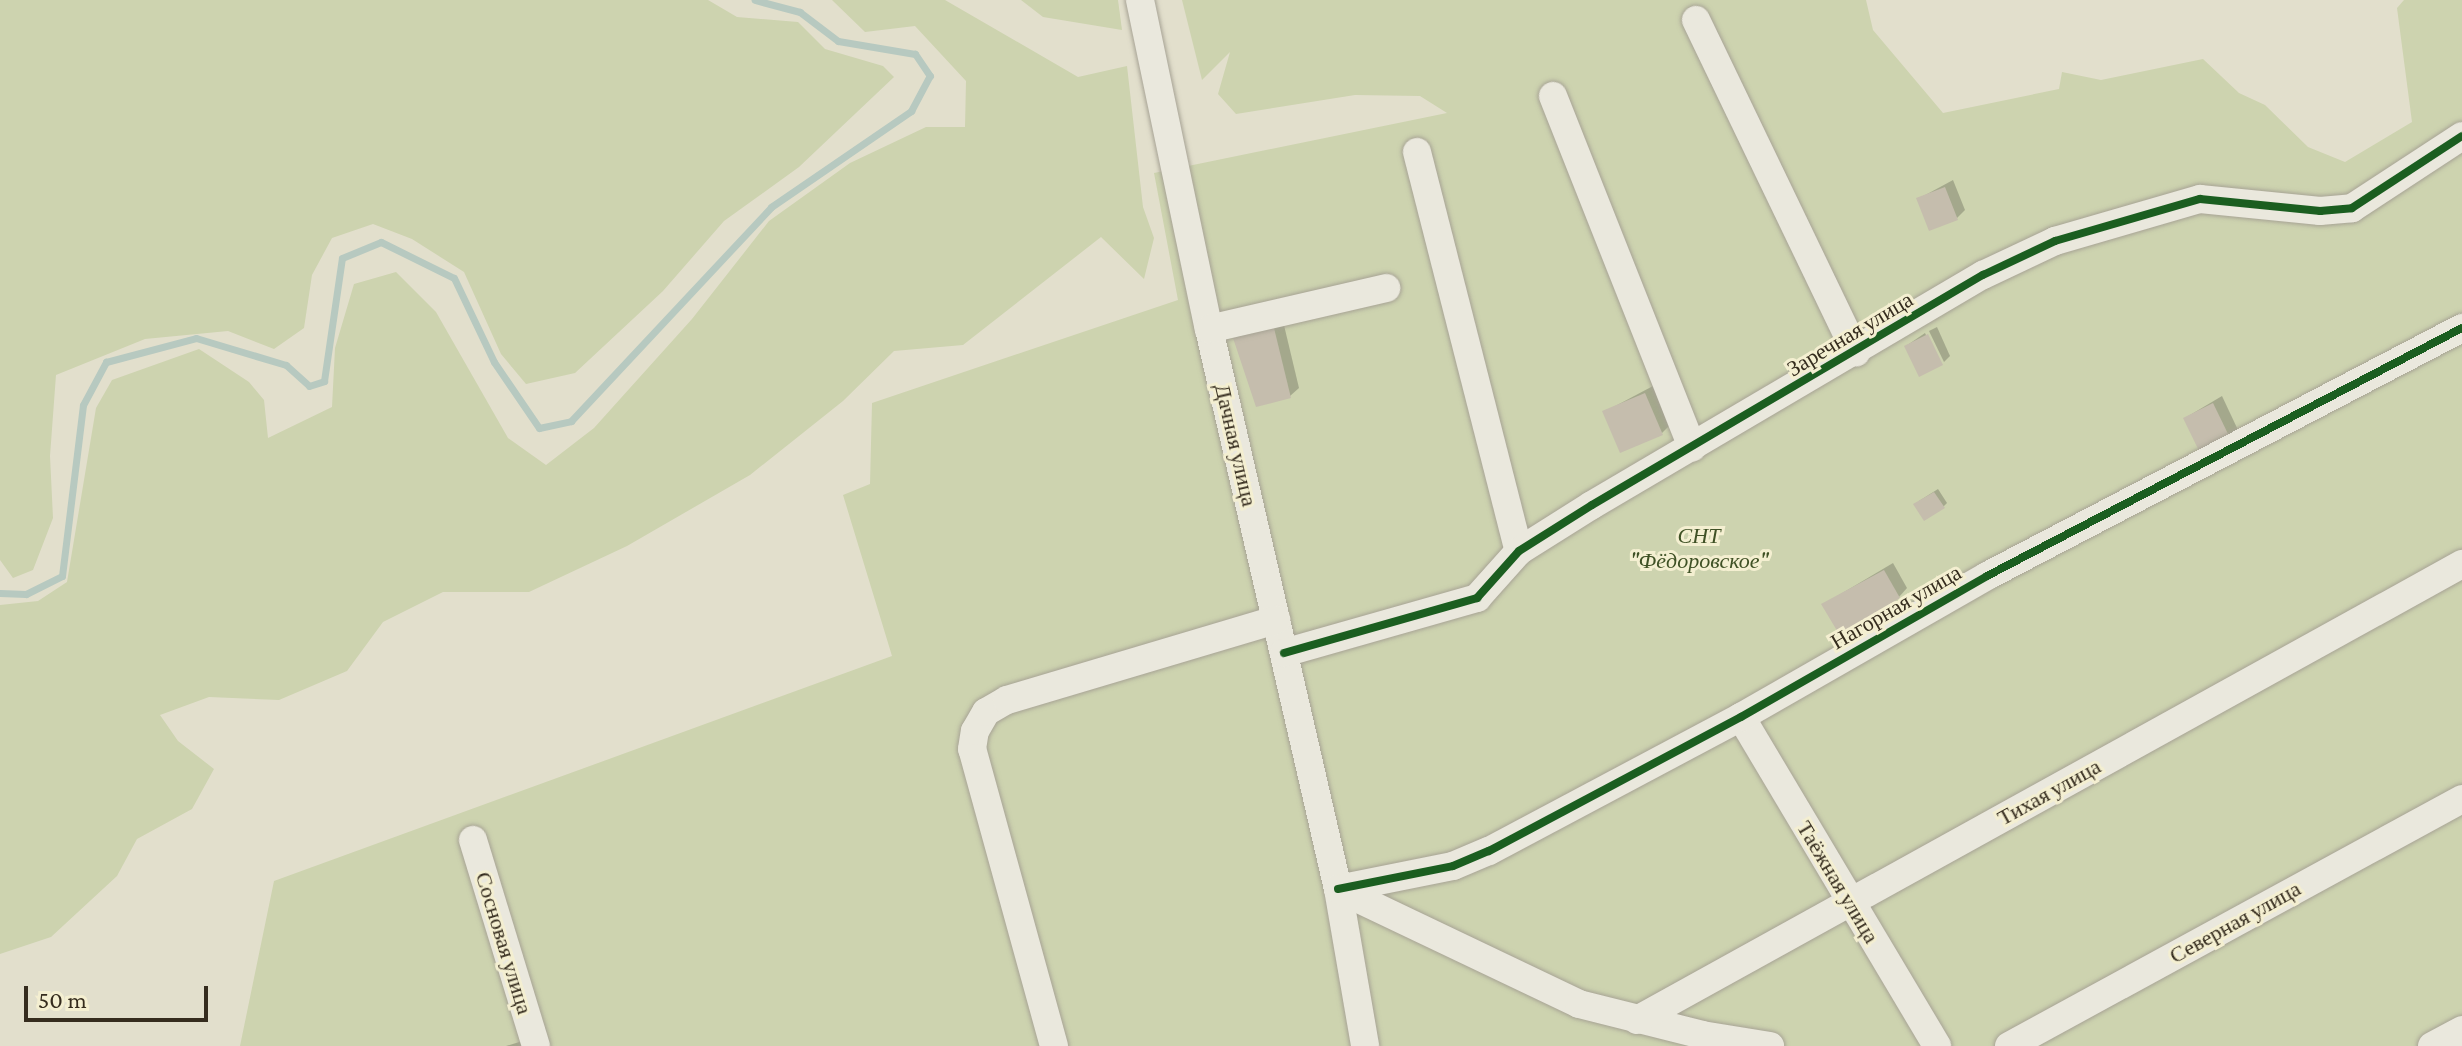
<!DOCTYPE html>
<meta charset="utf-8">
<style>
body{margin:0}
#map{position:relative;width:2462px;height:1046px;overflow:hidden;background:#e2dfcc;font-family:"Crimson Pro",serif}
div>[style]{position:absolute}
.green>*{inset:0;background:#cdd3af}
.shadow>*{inset:0;background:#0003}
.stream>*{height:7px;margin:-3.5px;padding:0 3.5px;transform-origin:3.5px;border-radius:3.5px;background:#b7c9c0}
.building>*{inset:0;background:#c5bdad}
.roads{filter:drop-shadow(0 0 2px #a7a395) drop-shadow(0 0 2px #a7a395)}
.minor>*{height:28px;margin:-14px;padding:0 14px;transform-origin:14px;border-radius:14px;background:#eae8dd}
.cycleway>*{height:8px;margin:-4px;padding:0 4px;transform-origin:4px;border-radius:4px;background:#1b5e20}
span{translate:-50% -50%;white-space:nowrap;text-align:center;line-height:1.15;-webkit-text-stroke:6px #f4efd1;paint-order:stroke}
.street-label{font-size:22px;color:#352c1e}
.park-label{font-size:22px;color:#3f5125;font-style:italic}
.scale{position:absolute;left:24px;top:986px;width:184px;height:36px;box-sizing:border-box;border:4px solid #352c1e;border-top:0;padding-left:10px;font-size:24px;line-height:28px;white-space:nowrap;color:#352c1e;-webkit-text-stroke:6px #f4efd1;paint-order:stroke}
</style>
<div id="map">
<div class="green">
<div style="clip-path:polygon(0 0,708px 0,737px 17px,798px 22px,825px 49px,883px 66px,894px 77px,799px 167px,724px 221px,663px 291px,575px 373px,526px 384px,501px 354px,464px 272px,412px 239px,373px 224px,332px 238px,312px 275px,304px 328px,274px 349px,228px 331px,145px 339px,56px 375px,50px 456px,53px 518px,33px 570px,13px 578px,0 560px)"></div>
<div style="clip-path:polygon(832px 0,945px 0,1078px 77px,1127px 66px,1143px 207px,1154px 238px,1144px 279px,1101px 237px,963px 345px,894px 351px,843px 401px,750px 475px,627px 546px,529px 592px,443px 592px,383px 622px,347px 671px,279px 700px,209px 697px,160px 715px,178px 741px,214px 769px,192px 809px,137px 839px,117px 876px,51px 937px,0 954px,0 605px,38px 601px,67px 582px,96px 408px,112px 380px,199px 349px,249px 382px,264px 400px,268px 438px,332px 407px,335px 348px,354px 284px,396px 272px,436px 312px,508px 438px,546px 465px,594px 428px,692px 319px,769px 221px,850px 163px,926px 127px,965px 127px,966px 81px,915px 26px,865px 32px)"></div>
<div style="clip-path:polygon(1021px 0,1118px 0,1122px 30px,1043px 17px)"></div>
<div style="clip-path:polygon(1182px 0,1866px 0,1873px 30px,1943px 113px,2059px 89px,2062px 72px,2101px 80px,2203px 59px,2239px 93px,2265px 105px,2308px 147px,2345px 162px,2412px 122px,2397px 8px,2404px 0,2462px 0,2462px 1046px,240px 1046px,274px 881px,892px 656px,843px 495px,870px 484px,872px 403px,1178px 300px,1154px 173px,1447px 113px,1420px 96px,1355px 95px,1236px 114px,1218px 94px,1230px 52px,1202px 80px)"></div>
</div>
<div class="shadow">
<div style="clip-path:polygon(1953px 180px,1965px 210px,1957px 218px,1918px 199px)"></div>
<div style="clip-path:polygon(1283px 321px,1299px 388px,1290px 396px,1235px 339px,1244px 330px)"></div>
<div style="clip-path:polygon(1937px 327px,1950px 356px,1944px 362px,1929px 331px)"></div>
<div style="clip-path:polygon(1925px 333px,1940px 364px,1906px 346px)"></div>
<div style="clip-path:polygon(1653px 386px,1670px 425px,1661px 434px,1604px 412px)"></div>
<div style="clip-path:polygon(2222px 396px,2238px 430px,2230px 439px,2185px 418px)"></div>
<div style="clip-path:polygon(1938px 489px,1947px 503px,1943px 507px,1919px 501px)"></div>
<div style="clip-path:polygon(1893px 563px,1907px 588px,1899px 597px,1824px 604px)"></div>
<div style="clip-path:polygon(529px 1039px,531px 1046px,506px 1046px)"></div>
</div>
<div class="stream">
<div style="left:0;top:593px;width:26px;rotate:2deg"></div>
<div style="left:26px;top:594px;width:40px;rotate:-26.6deg"></div>
<div style="left:62px;top:576px;width:172px;rotate:-83deg"></div>
<div style="left:83px;top:405px;width:49px;rotate:-61.9deg"></div>
<div style="left:106px;top:362px;width:93px;rotate:-14.9deg"></div>
<div style="left:196px;top:338px;width:94px;rotate:16.7deg"></div>
<div style="left:286px;top:365px;width:31px;rotate:42deg"></div>
<div style="left:309px;top:386px;width:16px;rotate:-18deg"></div>
<div style="left:324px;top:381px;width:124px;rotate:-81.7deg"></div>
<div style="left:342px;top:258px;width:42px;rotate:-22.3deg"></div>
<div style="left:381px;top:242px;width:81px;rotate:26.3deg"></div>
<div style="left:454px;top:278px;width:93px;rotate:64.5deg"></div>
<div style="left:494px;top:362px;width:80px;rotate:55.7deg"></div>
<div style="left:539px;top:428px;width:33px;rotate:-12deg"></div>
<div style="left:571px;top:421px;width:293px;rotate:-46.9deg"></div>
<div style="left:771px;top:207px;width:170px;rotate:-34.4deg"></div>
<div style="left:911px;top:111px;width:40px;rotate:-62deg"></div>
<div style="left:930px;top:76px;width:27px;rotate:-124deg"></div>
<div style="left:915px;top:54px;width:78px;rotate:-170.4deg"></div>
<div style="left:838px;top:41px;width:48px;rotate:-142.7deg"></div>
<div style="left:800px;top:12px;width:47px;rotate:-165.1deg"></div>
</div>
<div class="building">
<div style="clip-path:polygon(1945px 187px,1958px 220px,1929px 231px,1916px 198px)"></div>
<div style="clip-path:polygon(1274px 328px,1291px 398px,1256px 407px,1233px 338px)"></div>
<div style="clip-path:polygon(1928px 334px,1943px 365px,1919px 377px,1904px 346px)"></div>
<div style="clip-path:polygon(1645px 393px,1663px 435px,1620px 453px,1602px 411px)"></div>
<div style="clip-path:polygon(2213px 403px,2231px 440px,2201px 455px,2183px 418px)"></div>
<div style="clip-path:polygon(1934px 492px,1945px 508px,1924px 521px,1913px 504px)"></div>
<div style="clip-path:polygon(1884px 570px,1900px 598px,1839px 634px,1821px 604px)"></div>
</div>
<div class="roads">
<div class="minor">
<div style="left:1140px;top:0;width:336px;rotate:78.2deg"></div>
<div style="left:1209px;top:329px;width:575px;rotate:77.03deg"></div>
<div style="left:1338px;top:889px;width:159px;rotate:80.2deg"></div>
<div style="left:1696px;top:20px;width:369px;rotate:64.3deg"></div>
<div style="left:1553px;top:96px;width:378px;rotate:68.4deg"></div>
<div style="left:1417px;top:152px;width:412px;rotate:75.7deg"></div>
<div style="left:1209px;top:329px;width:182px;rotate:-13deg"></div>
<div style="left:1284px;top:653px;width:201px;rotate:-15.9deg"></div>
<div style="left:1477px;top:598px;width:63px;rotate:-48.2deg"></div>
<div style="left:1519px;top:551px;width:86px;rotate:-32.2deg"></div>
<div style="left:1592px;top:505px;width:454px;rotate:-30.5deg"></div>
<div style="left:1983px;top:275px;width:80px;rotate:-25.3deg"></div>
<div style="left:2055px;top:241px;width:151px;rotate:-16.2deg"></div>
<div style="left:2200px;top:199px;width:121px;rotate:5.7deg"></div>
<div style="left:2320px;top:211px;width:32px;rotate:-5deg"></div>
<div style="left:2352px;top:208px;width:131px;rotate:-33.2deg"></div>
<div style="left:1741px;top:717px;width:383px;rotate:59.2deg"></div>
<div style="left:473px;top:840px;width:215px;rotate:73deg"></div>
<div style="left:1338px;top:889px;width:117px;rotate:-11.3deg"></div>
<div style="left:1453px;top:866px;width:39px;rotate:-23deg"></div>
<div style="left:1489px;top:851px;width:285px;rotate:-28deg"></div>
<div style="left:1741px;top:717px;width:284px;rotate:-29.8deg"></div>
<div style="left:1987px;top:576px;width:536px;rotate:-27.57deg"></div>
<div style="left:1338px;top:889px;width:267px;rotate:25.5deg"></div>
<div style="left:1579px;top:1004px;width:127px;rotate:14.1deg"></div>
<div style="left:1702px;top:1035px;width:69px;rotate:9.2deg"></div>
<div style="left:1637px;top:1020px;width:943px;rotate:-28.93deg"></div>
<div style="left:1054px;top:1046px;width:308px;rotate:-105.4deg"></div>
<div style="left:972px;top:749px;width:18px;rotate:-81deg"></div>
<div style="left:975px;top:731px;width:22px;rotate:-60deg"></div>
<div style="left:986px;top:712px;width:24px;rotate:-30deg"></div>
<div style="left:1007px;top:700px;width:281px;rotate:-16.6deg"></div>
<div style="left:2009px;top:1046px;width:516px;rotate:-28.6deg"></div>
<div style="left:2432px;top:1046px;width:34px;rotate:-28deg"></div>
</div>
</div>
<div class="cycleway">
<div style="left:1284px;top:653px;width:201px;rotate:-15.9deg"></div>
<div style="left:1477px;top:598px;width:63px;rotate:-48.2deg"></div>
<div style="left:1519px;top:551px;width:86px;rotate:-32.2deg"></div>
<div style="left:1592px;top:505px;width:454px;rotate:-30.5deg"></div>
<div style="left:1983px;top:275px;width:80px;rotate:-25.3deg"></div>
<div style="left:2055px;top:241px;width:151px;rotate:-16.2deg"></div>
<div style="left:2200px;top:199px;width:121px;rotate:5.7deg"></div>
<div style="left:2320px;top:211px;width:32px;rotate:-5deg"></div>
<div style="left:2352px;top:208px;width:131px;rotate:-33.2deg"></div>
<div style="left:1338px;top:889px;width:117px;rotate:-11.3deg"></div>
<div style="left:1453px;top:866px;width:39px;rotate:-23deg"></div>
<div style="left:1489px;top:851px;width:285px;rotate:-28deg"></div>
<div style="left:1741px;top:717px;width:284px;rotate:-29.8deg"></div>
<div style="left:1987px;top:576px;width:536px;rotate:-27.57deg"></div>
</div>
<div class="street-label">
<span style="left:1850px;top:334px;rotate:-31deg">Заречная улица</span>
<span style="left:1236px;top:445px;rotate:77deg">Дачная улица</span>
<span style="left:1896px;top:607px;rotate:-30deg">Нагорная улица</span>
<span style="left:2049px;top:792px;rotate:-29deg">Тихая улица</span>
<span style="left:1838px;top:882px;rotate:59deg">Таёжная улица</span>
<span style="left:2235px;top:922px;rotate:-29deg">Северная улица</span>
<span style="left:504px;top:943px;rotate:73deg">Сосновая улица</span>
</div>
<div class="park-label">
<span style="left:1699px;top:548px">СНТ<br>"Фёдоровское"</span>
</div>
<div class="scale">50 m</div>
</div>
